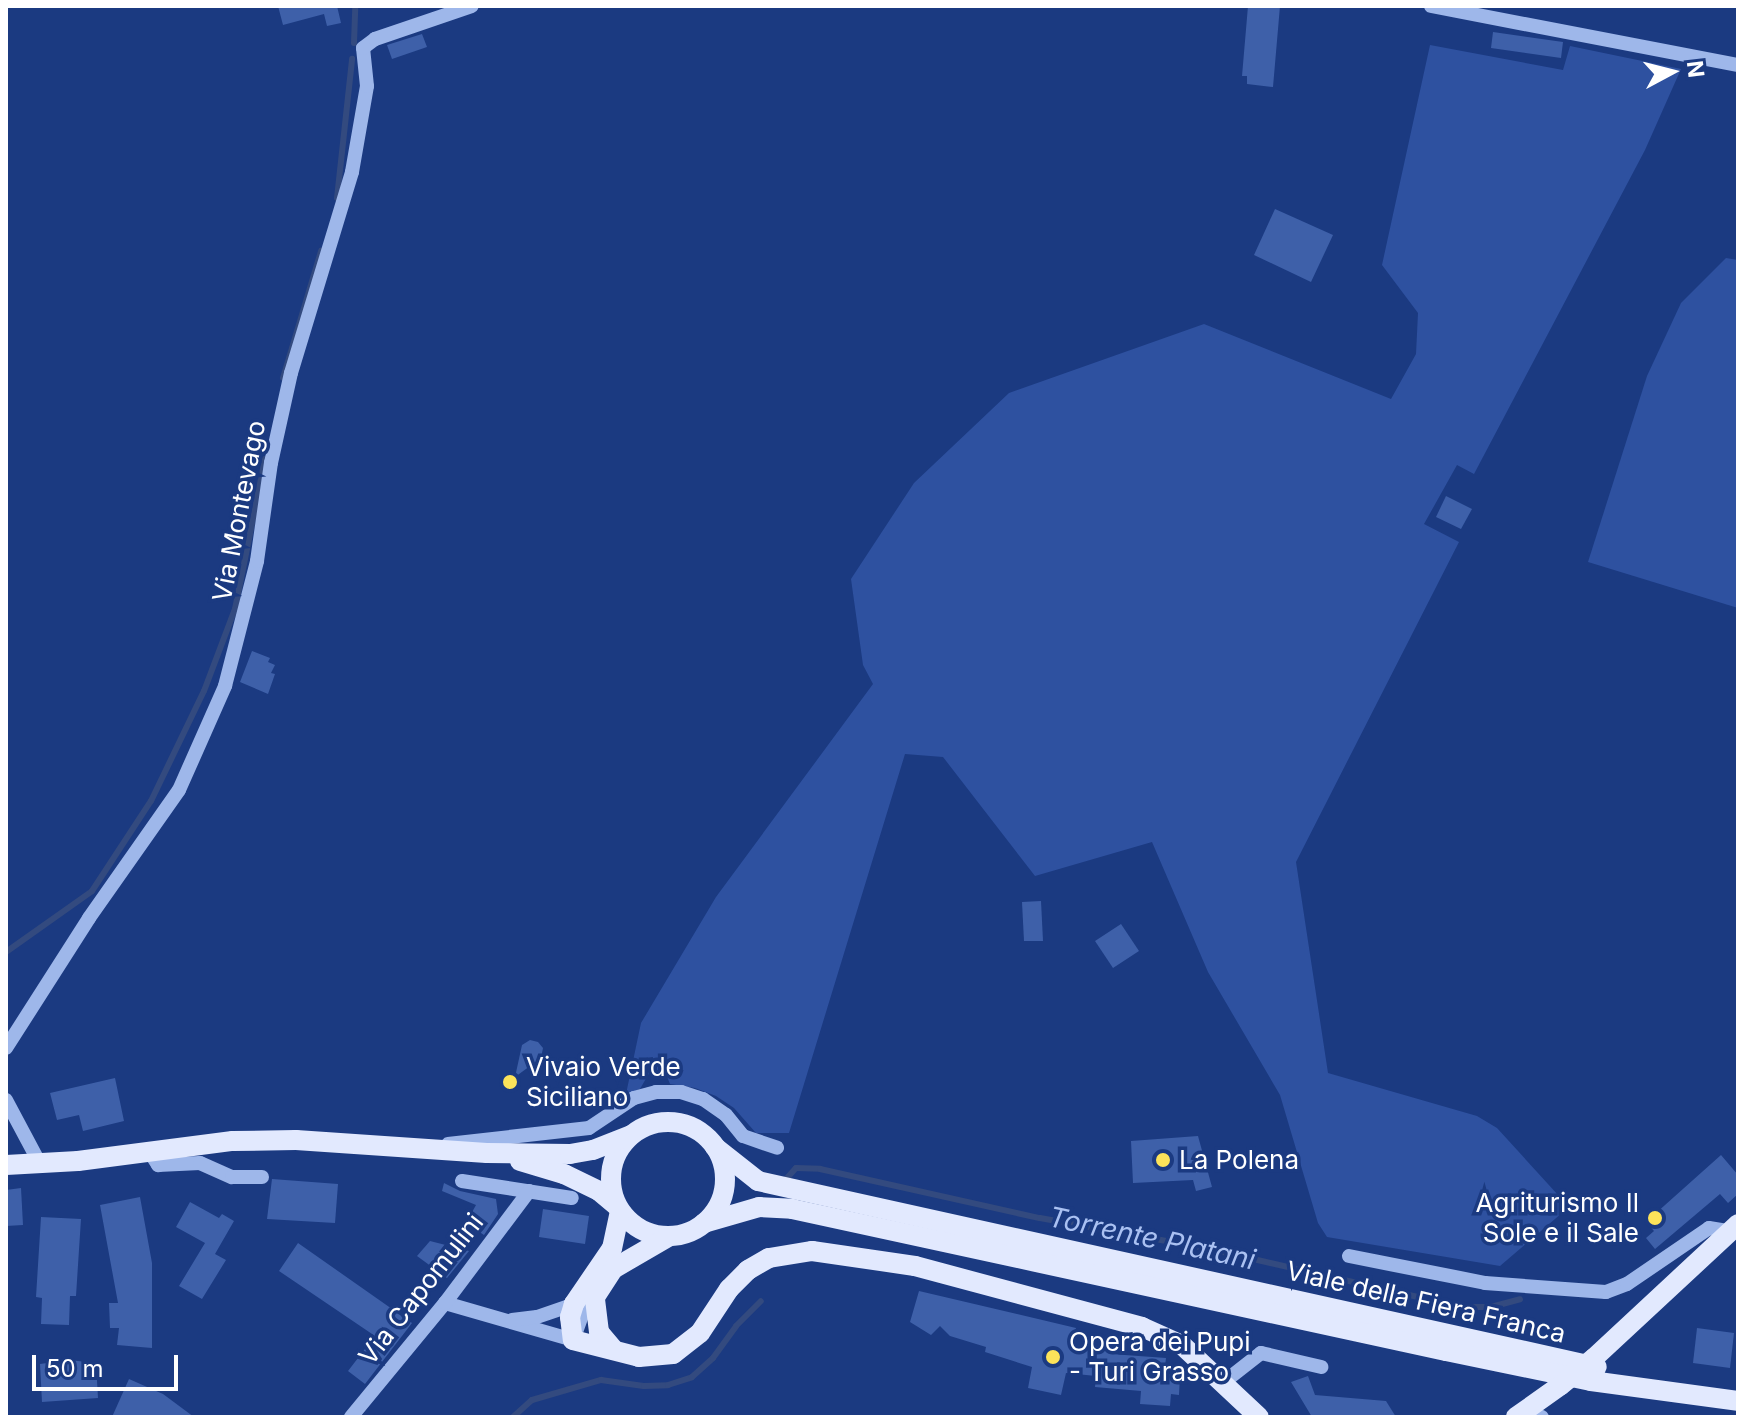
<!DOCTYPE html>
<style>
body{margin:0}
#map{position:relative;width:1744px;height:1423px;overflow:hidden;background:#1b3a81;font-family:Inter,sans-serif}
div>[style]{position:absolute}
.green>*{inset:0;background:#2e51a0}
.stream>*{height:6px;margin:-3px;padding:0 3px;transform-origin:3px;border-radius:3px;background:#334a7f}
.building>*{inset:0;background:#3e60a9}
.minor>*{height:14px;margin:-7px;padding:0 7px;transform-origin:7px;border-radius:7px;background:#9eb7ea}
.major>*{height:20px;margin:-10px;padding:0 10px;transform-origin:10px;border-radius:10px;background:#e2e9fe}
.major>.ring{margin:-10px;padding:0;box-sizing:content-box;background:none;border:20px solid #e2e9fe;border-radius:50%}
.major-bridge>*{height:20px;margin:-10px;padding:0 10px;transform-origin:10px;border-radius:10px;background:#e2e9fe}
.dots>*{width:22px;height:22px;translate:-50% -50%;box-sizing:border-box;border:4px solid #1b3a81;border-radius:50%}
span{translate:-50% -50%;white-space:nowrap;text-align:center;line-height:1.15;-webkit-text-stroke:7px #1b3a81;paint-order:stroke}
.street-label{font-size:26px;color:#fff}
.poi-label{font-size:26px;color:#fff}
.left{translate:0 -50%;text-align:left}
.right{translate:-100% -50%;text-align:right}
.water-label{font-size:28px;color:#aac1f2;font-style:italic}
.frame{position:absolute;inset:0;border:8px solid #fff;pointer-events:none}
.north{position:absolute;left:1632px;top:32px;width:80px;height:80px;-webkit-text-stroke:6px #1b3a81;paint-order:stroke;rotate:83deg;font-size:22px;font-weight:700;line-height:32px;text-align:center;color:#fff}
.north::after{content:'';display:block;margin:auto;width:28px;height:36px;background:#fff;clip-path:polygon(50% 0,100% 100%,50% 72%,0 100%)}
.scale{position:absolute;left:32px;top:1355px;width:146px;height:36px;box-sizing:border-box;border:4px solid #fff;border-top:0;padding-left:10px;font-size:24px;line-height:28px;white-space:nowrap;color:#fff;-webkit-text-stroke:6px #1b3a81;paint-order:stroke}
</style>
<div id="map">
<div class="green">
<div style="clip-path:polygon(1430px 45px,1563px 70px,1570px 46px,1681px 69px,1645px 150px,1474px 474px,1457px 465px,1424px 524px,1459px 542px,1296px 862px,1328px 1073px,1477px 1116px,1497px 1128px,1569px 1207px,1500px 1266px,1327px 1237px,1318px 1223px,1280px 1095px,1208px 972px,1152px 842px,1035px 876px,943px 757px,905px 754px,789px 1133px,756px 1133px,734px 1108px,716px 1096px,695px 1088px,670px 1084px,666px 1074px,652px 1068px,640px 1089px,626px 1094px,641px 1023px,716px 897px,873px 684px,863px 665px,851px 579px,914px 483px,1009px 393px,1204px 324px,1391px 399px,1416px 354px,1418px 313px,1382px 265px)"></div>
<div style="clip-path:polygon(1726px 258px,1738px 260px,1738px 608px,1588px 562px,1647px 376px,1681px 303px)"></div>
</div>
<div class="stream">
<div style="left:354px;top:43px;width:37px;rotate:-88deg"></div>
<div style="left:337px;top:198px;width:140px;rotate:-83.8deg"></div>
<div style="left:283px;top:378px;width:133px;rotate:-73.3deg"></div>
<div style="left:6px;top:952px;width:105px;rotate:-35.3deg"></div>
<div style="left:92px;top:891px;width:108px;rotate:-56.8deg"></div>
<div style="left:151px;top:801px;width:122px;rotate:-64.3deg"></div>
<div style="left:204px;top:691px;width:88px;rotate:-69.3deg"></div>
<div style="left:235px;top:609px;width:153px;rotate:-78.7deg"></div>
<div style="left:787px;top:1178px;width:13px;rotate:-48deg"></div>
<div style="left:796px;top:1168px;width:24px;rotate:2deg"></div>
<div style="left:820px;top:1169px;width:225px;rotate:12.6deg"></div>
<div style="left:1040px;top:1218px;width:173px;rotate:10.3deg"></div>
<div style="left:1210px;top:1249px;width:259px;rotate:13deg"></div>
<div style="left:1462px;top:1307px;width:29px"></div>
<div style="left:1491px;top:1307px;width:30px;rotate:-15deg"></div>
<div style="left:513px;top:1417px;width:25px;rotate:-42deg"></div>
<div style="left:532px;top:1400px;width:72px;rotate:-16.2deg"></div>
<div style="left:601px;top:1380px;width:43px;rotate:7.9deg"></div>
<div style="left:644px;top:1386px;width:24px;rotate:-2deg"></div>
<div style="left:668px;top:1385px;width:25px;rotate:-18deg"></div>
<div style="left:692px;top:1377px;width:28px;rotate:-42deg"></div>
<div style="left:713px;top:1358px;width:39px;rotate:-54deg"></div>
<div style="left:736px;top:1326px;width:35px;rotate:-45deg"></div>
</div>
<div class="building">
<div style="clip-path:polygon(278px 6px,337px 6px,341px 23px,327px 26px,324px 14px,283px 25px)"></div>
<div style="clip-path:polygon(1248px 6px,1280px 6px,1273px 87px,1247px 84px,1247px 76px,1242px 76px)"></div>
<div style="clip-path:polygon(1493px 32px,1563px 42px,1561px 58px,1491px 48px)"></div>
<div style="clip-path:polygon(422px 34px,427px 47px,392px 59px,387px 45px)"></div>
<div style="clip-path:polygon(1275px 209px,1333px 235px,1311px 282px,1254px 255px)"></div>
<div style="clip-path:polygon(1446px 496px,1472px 509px,1461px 529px,1436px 517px)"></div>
<div style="clip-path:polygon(252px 651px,270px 658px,268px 662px,275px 665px,271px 673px,275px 674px,268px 694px,240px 682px)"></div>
<div style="clip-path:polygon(1041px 901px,1043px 941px,1024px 941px,1022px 902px)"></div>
<div style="clip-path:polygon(1121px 924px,1139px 951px,1113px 968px,1095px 941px)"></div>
<div style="clip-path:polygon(530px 1040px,538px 1042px,543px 1048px,541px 1058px,515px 1077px,522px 1045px)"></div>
<div style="clip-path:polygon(115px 1078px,124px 1121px,83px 1131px,79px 1115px,57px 1120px,50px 1093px)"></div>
<div style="clip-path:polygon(1198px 1136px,1212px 1187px,1196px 1191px,1193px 1180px,1133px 1183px,1131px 1141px)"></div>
<div style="clip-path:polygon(1721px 1155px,1738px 1175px,1738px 1194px,1728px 1203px,1720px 1194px,1655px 1249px,1646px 1238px,1654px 1231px,1646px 1222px)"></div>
<div style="clip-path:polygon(272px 1179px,338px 1184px,335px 1223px,267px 1219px)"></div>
<div style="clip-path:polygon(444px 1183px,460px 1191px,496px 1199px,498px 1214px,484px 1235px,466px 1223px,476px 1205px,442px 1191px)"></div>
<div style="clip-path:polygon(21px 1188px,23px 1225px,6px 1226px,6px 1190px)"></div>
<div style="clip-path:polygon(140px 1197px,152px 1263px,152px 1348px,117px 1345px,119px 1328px,110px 1328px,109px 1303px,118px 1303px,100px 1205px)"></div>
<div style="clip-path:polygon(190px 1202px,219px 1218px,222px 1214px,234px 1221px,215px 1254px,226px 1260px,202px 1299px,179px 1286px,205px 1243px,176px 1227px)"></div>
<div style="clip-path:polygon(543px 1209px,589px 1216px,585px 1244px,539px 1237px)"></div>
<div style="clip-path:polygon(41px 1217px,81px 1219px,76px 1296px,70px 1296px,69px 1325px,41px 1324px,42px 1298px,36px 1297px)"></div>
<div style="clip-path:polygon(430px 1241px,469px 1251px,447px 1278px,417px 1256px)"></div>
<div style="clip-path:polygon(298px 1243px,412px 1323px,365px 1384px,348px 1371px,375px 1336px,279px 1271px)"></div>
<div style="clip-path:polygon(919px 1291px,1076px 1328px,1072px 1345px,1112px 1348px,1111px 1354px,1166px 1358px,1164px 1374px,1180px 1375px,1179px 1395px,1171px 1394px,1170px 1406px,1140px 1404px,1141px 1391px,1095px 1387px,1096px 1376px,1066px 1373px,1061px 1395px,1028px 1388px,1032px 1367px,985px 1352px,986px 1347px,950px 1336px,940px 1326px,931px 1335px,910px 1322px)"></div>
<div style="clip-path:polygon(1697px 1328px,1734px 1333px,1730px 1368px,1693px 1363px)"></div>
<div style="clip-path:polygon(69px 1360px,96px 1363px,98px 1398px,42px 1402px,40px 1364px)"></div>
<div style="clip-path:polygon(1308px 1376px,1315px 1395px,1386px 1401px,1396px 1417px,1312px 1417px,1291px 1382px)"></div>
<div style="clip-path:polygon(129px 1379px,163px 1394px,194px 1417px,112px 1417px)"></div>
</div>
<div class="minor">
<div style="left:1431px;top:6px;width:313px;rotate:10.9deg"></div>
<div style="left:6px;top:1048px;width:154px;rotate:-57.4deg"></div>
<div style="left:89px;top:918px;width:156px;rotate:-54.9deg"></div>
<div style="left:179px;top:790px;width:114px;rotate:-66.1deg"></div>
<div style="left:225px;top:686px;width:129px;rotate:-75.6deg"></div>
<div style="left:257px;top:561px;width:99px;rotate:-81.9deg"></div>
<div style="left:271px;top:463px;width:92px;rotate:-77.5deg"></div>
<div style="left:291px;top:373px;width:210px;rotate:-73.1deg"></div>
<div style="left:352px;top:172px;width:87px;rotate:-80.1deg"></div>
<div style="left:367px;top:86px;width:38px;rotate:-96deg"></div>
<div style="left:363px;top:48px;width:15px;rotate:-37deg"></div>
<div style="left:375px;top:39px;width:102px;rotate:-18.8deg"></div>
<div style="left:6px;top:1100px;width:72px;rotate:62deg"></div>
<div style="left:448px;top:1144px;width:142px;rotate:-6.5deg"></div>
<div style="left:589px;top:1128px;width:54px;rotate:-33.7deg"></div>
<div style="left:634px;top:1098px;width:23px;rotate:-15deg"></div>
<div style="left:656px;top:1092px;width:25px"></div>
<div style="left:681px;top:1092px;width:23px;rotate:18deg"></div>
<div style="left:703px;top:1099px;width:28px;rotate:35deg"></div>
<div style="left:726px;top:1115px;width:27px;rotate:51deg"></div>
<div style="left:743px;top:1136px;width:36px;rotate:19deg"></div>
<div style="left:149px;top:1151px;width:17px;rotate:57deg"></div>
<div style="left:158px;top:1165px;width:42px;rotate:-2.7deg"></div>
<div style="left:200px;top:1163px;width:35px;rotate:24deg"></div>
<div style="left:232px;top:1177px;width:30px"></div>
<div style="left:462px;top:1181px;width:111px;rotate:8.8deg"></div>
<div style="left:1349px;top:1256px;width:139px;rotate:11.2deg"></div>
<div style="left:1485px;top:1283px;width:121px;rotate:4.3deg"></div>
<div style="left:1606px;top:1292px;width:22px;rotate:-21deg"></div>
<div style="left:1627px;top:1284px;width:99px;rotate:-34.3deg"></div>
<div style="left:1709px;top:1228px;width:20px;rotate:9deg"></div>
<div style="left:445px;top:1303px;width:133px;rotate:16.1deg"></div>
<div style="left:573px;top:1340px;width:27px;rotate:-70deg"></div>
<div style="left:582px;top:1315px;width:22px;rotate:-54deg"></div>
<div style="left:512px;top:1320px;width:25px;rotate:-7deg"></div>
<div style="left:537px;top:1317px;width:39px;rotate:-19deg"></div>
<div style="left:1224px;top:1382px;width:47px;rotate:-38.1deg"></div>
<div style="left:1261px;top:1353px;width:62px;rotate:13.1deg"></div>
<div style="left:1526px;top:1411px;width:17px;rotate:21deg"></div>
<div style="left:351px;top:1417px;width:148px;rotate:-50.5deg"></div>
<div style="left:445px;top:1303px;width:140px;rotate:-53.1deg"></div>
</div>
<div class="major">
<div class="ring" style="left:611px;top:1122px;width:94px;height:94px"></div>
<div style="left:715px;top:1147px;width:55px;rotate:38.3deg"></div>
<div style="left:758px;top:1181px;width:859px;rotate:12.5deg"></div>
<div style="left:520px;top:1161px;width:46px;rotate:16.5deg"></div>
<div style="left:564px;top:1174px;width:39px;rotate:26deg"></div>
<div style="left:599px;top:1191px;width:23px;rotate:40deg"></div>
<div style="left:6px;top:1165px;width:72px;rotate:-3.2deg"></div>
<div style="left:78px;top:1161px;width:156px;rotate:-7.4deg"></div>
<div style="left:233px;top:1141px;width:63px;rotate:-0.9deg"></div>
<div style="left:296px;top:1140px;width:191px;rotate:3.9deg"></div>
<div style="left:487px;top:1153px;width:83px;rotate:0.7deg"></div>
<div style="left:570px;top:1154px;width:23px;rotate:-10deg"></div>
<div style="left:593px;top:1150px;width:41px;rotate:-21.5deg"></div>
<div style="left:620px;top:1211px;width:38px;rotate:102deg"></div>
<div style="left:612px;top:1248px;width:68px;rotate:124.2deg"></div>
<div style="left:574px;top:1304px;width:14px;rotate:107deg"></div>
<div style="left:570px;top:1317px;width:23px;rotate:83deg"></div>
<div style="left:573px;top:1340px;width:68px;rotate:14.4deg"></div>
<div style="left:639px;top:1357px;width:34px;rotate:-5deg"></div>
<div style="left:673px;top:1354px;width:34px;rotate:-38deg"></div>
<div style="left:700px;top:1333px;width:53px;rotate:-56.6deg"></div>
<div style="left:729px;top:1289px;width:27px;rotate:-45deg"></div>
<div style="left:748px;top:1270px;width:24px;rotate:-30deg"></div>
<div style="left:769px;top:1258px;width:44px;rotate:-9.2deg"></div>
<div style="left:812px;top:1251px;width:104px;rotate:8.3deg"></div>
<div style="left:915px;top:1266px;width:235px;rotate:15deg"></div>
<div style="left:1142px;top:1327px;width:44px;rotate:24.2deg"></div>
<div style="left:1182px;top:1345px;width:105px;rotate:43.1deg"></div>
<div style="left:704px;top:1223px;width:57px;rotate:-16.2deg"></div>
<div style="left:759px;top:1207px;width:33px;rotate:3deg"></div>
<div style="left:792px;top:1209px;width:669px;rotate:12.25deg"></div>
<div style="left:1446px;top:1351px;width:148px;rotate:11.7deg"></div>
<div style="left:1591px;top:1381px;width:148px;rotate:7.7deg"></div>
<div style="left:614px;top:1350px;width:23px;rotate:-130deg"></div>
<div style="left:599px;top:1332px;width:35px;rotate:-97deg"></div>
<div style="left:595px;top:1297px;width:33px;rotate:-57deg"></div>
<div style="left:613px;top:1269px;width:66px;rotate:-30.1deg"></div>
<div style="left:1594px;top:1358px;width:197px;rotate:-42.9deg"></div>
<div style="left:1516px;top:1417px;width:55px;rotate:-35.4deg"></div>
</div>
<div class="major-bridge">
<div style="left:1561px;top:1385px;width:43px;rotate:-39.3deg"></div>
</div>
<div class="dots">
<div style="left:510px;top:1082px;background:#fce35a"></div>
<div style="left:1163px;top:1160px;background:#fce35a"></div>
<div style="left:1655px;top:1218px;background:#fce35a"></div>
<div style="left:1053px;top:1357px;background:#fce35a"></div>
</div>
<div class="street-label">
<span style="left:239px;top:511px;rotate:-79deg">Via Montevago</span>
<span style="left:421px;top:1289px;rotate:-52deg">Via Capomulini</span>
<span style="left:1426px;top:1302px;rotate:13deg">Viale della Fiera Franca</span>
</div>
<div class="poi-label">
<span class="left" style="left:526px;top:1082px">Vivaio Verde<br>Siciliano</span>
<span class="left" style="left:1179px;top:1160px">La Polena</span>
<span class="right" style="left:1639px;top:1218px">Agriturismo Il<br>Sole e il Sale</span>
<span class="left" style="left:1069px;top:1357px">Opera dei Pupi<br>- Turi Grasso</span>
</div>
<div class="water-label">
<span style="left:1152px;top:1238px;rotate:12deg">Torrente Platani</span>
</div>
<div class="frame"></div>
<div class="north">N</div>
<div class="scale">50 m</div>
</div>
